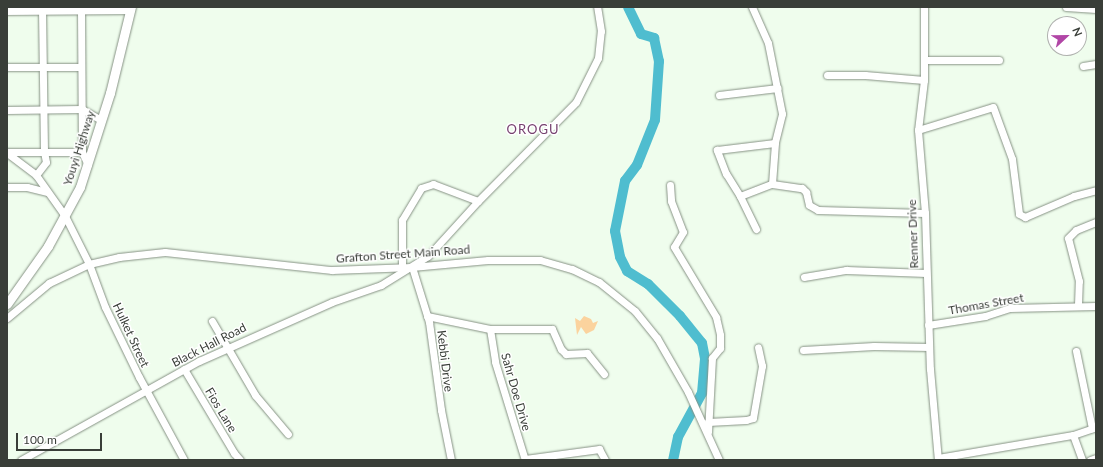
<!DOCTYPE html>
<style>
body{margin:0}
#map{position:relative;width:1103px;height:467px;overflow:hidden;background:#effded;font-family:Lato,sans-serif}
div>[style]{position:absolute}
.green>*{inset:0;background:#fbd39e}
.river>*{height:10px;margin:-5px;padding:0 5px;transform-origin:5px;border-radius:5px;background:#4fbdcf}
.roads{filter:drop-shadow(0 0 1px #869284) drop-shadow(0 0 1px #869284)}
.minor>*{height:7px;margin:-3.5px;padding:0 3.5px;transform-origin:3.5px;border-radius:3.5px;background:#fff}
.major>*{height:9px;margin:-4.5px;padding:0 4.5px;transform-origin:4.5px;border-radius:4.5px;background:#fff}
span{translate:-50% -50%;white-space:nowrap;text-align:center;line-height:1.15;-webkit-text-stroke:3px #fff;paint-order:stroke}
.street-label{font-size:12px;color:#393e38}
.neighbourhood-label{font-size:13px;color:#76406f;letter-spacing:1px}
.frame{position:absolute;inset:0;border:8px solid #393e38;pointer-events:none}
.north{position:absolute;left:1047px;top:16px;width:40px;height:40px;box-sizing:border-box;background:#fff;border:1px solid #b0b2af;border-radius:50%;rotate:68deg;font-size:11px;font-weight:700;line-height:16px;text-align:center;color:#393e38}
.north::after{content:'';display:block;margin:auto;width:14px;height:18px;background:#b146a6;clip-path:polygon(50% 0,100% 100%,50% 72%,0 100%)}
.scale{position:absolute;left:16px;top:433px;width:86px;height:18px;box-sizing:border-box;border:2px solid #393e38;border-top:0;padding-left:5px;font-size:12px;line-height:14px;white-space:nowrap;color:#393e38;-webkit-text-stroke:3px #fff;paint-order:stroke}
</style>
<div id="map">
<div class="green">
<div style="clip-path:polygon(584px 316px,591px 319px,593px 323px,598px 321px,594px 330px,586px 334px,581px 327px,577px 335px,575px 318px,580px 321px)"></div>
</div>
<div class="river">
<div style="left:628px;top:7px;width:30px;rotate:64deg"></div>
<div style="left:641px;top:34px;width:14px;rotate:17deg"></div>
<div style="left:654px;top:38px;width:24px;rotate:78deg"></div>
<div style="left:659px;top:61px;width:59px;rotate:93.9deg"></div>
<div style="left:655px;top:120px;width:48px;rotate:111.8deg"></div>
<div style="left:637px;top:165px;width:20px;rotate:127deg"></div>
<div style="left:625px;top:181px;width:51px;rotate:101.3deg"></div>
<div style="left:615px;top:231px;width:26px;rotate:79deg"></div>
<div style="left:620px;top:257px;width:16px;rotate:63deg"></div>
<div style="left:627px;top:271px;width:25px;rotate:32deg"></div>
<div style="left:648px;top:284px;width:45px;rotate:45deg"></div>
<div style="left:680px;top:316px;width:35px;rotate:51deg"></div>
<div style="left:702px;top:343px;width:16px;rotate:79deg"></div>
<div style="left:705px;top:359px;width:34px;rotate:95deg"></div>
<div style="left:702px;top:393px;width:50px;rotate:118.6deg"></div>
<div style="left:678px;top:437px;width:24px;rotate:102deg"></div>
</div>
<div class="roads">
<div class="minor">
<div style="left:752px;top:7px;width:39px;rotate:66deg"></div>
<div style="left:768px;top:43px;width:72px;rotate:78.8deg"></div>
<div style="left:782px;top:114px;width:30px;rotate:104deg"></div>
<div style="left:775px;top:143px;width:41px;rotate:94.2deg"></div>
<div style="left:924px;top:7px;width:73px;rotate:90deg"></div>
<div style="left:924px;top:80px;width:50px;rotate:96.8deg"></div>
<div style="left:918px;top:130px;width:83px;rotate:85.2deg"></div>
<div style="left:925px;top:213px;width:156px;rotate:88.2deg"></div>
<div style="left:930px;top:369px;width:91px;rotate:85deg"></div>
<div style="left:1066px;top:7px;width:30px;rotate:4deg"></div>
<div style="left:7px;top:11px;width:123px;rotate:-0.5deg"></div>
<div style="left:81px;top:11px;width:141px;rotate:89.6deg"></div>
<div style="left:82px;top:152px;width:14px;rotate:65deg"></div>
<div style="left:924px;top:60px;width:75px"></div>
<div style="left:1083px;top:66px;width:13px;rotate:-9deg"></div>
<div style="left:7px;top:67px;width:74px"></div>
<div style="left:827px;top:75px;width:38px"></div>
<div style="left:865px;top:75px;width:59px;rotate:4.8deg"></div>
<div style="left:719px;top:95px;width:59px;rotate:-6.8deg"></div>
<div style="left:7px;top:110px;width:75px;rotate:-0.8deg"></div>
<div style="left:82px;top:109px;width:22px;rotate:30deg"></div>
<div style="left:918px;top:130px;width:78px;rotate:-17deg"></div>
<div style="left:993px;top:107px;width:55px;rotate:69.9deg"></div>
<div style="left:1012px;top:159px;width:55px;rotate:82.7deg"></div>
<div style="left:1019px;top:214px;width:7px;rotate:27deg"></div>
<div style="left:1025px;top:217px;width:53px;rotate:-23.2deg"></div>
<div style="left:1074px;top:196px;width:23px;rotate:-15deg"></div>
<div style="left:7px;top:152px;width:75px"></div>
<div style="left:7px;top:153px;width:36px;rotate:37deg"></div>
<div style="left:36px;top:175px;width:50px;rotate:54.7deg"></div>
<div style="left:65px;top:216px;width:54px;rotate:63.4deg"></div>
<div style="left:89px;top:264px;width:46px;rotate:69.6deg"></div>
<div style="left:105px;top:307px;width:78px;rotate:64.1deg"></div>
<div style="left:139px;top:377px;width:94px;rotate:61.5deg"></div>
<div style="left:36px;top:175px;width:16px;rotate:-52deg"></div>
<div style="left:46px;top:162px;width:10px;rotate:-101deg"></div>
<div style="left:44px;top:152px;width:141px;rotate:-90.8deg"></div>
<div style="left:670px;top:185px;width:16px;rotate:86deg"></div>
<div style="left:671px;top:201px;width:33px;rotate:69deg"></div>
<div style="left:683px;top:232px;width:17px;rotate:121deg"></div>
<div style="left:674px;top:247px;width:82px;rotate:59deg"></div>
<div style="left:716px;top:317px;width:18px;rotate:77deg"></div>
<div style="left:720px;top:335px;width:13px;rotate:90deg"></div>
<div style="left:720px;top:348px;width:13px;rotate:129deg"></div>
<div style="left:712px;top:358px;width:74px;rotate:93.1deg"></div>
<div style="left:7px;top:187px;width:20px"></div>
<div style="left:27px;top:187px;width:21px;rotate:14deg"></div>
<div style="left:740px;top:196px;width:26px;rotate:-122deg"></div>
<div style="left:726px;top:174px;width:26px;rotate:-111deg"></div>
<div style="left:717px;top:150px;width:58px;rotate:-6.9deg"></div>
<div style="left:756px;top:229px;width:37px;rotate:-116deg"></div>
<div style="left:740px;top:196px;width:34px;rotate:-21deg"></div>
<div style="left:772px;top:184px;width:30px;rotate:8deg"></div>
<div style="left:802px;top:188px;width:6px;rotate:45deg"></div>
<div style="left:806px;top:192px;width:13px;rotate:77deg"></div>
<div style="left:809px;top:205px;width:10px;rotate:29deg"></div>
<div style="left:818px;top:210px;width:107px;rotate:1.6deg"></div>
<div style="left:402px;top:267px;width:47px;rotate:-90deg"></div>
<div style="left:402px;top:220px;width:37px;rotate:-59deg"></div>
<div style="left:421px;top:188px;width:13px;rotate:-18deg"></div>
<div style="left:433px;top:184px;width:48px;rotate:20.7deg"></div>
<div style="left:412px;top:267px;width:58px;rotate:72.8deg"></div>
<div style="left:429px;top:322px;width:89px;rotate:82.2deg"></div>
<div style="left:441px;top:410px;width:51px;rotate:78.7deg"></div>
<div style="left:804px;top:277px;width:43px;rotate:-9.5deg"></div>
<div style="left:846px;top:270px;width:80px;rotate:2.1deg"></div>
<div style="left:1078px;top:305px;width:24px;rotate:-88deg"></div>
<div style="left:1079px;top:281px;width:44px;rotate:-104.3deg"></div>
<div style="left:1068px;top:238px;width:11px;rotate:-45deg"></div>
<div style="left:1076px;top:230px;width:22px;rotate:-22deg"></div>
<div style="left:427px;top:316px;width:64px;rotate:11.7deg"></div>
<div style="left:490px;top:329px;width:62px"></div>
<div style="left:552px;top:329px;width:22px;rotate:66deg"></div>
<div style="left:561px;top:349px;width:7px;rotate:45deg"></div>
<div style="left:566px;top:354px;width:21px;rotate:-3deg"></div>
<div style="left:587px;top:353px;width:27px;rotate:51deg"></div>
<div style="left:7px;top:318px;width:55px;rotate:-39.8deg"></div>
<div style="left:49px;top:283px;width:44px;rotate:-25.4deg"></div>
<div style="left:89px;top:264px;width:31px;rotate:-13deg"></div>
<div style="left:119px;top:257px;width:46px;rotate:-6.2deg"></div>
<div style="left:165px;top:252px;width:168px;rotate:6.2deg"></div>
<div style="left:332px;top:270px;width:80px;rotate:-2.1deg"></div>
<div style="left:412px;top:267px;width:76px;rotate:-5.3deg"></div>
<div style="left:488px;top:260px;width:52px"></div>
<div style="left:540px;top:260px;width:33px;rotate:16deg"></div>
<div style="left:572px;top:269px;width:30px;rotate:26deg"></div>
<div style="left:599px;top:282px;width:46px;rotate:38.9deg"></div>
<div style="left:635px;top:311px;width:35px;rotate:51deg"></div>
<div style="left:657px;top:338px;width:62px;rotate:60.1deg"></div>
<div style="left:688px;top:392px;width:75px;rotate:65.5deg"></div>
<div style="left:212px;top:321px;width:86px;rotate:59.8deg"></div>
<div style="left:255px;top:395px;width:51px;rotate:49.8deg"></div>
<div style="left:928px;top:325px;width:58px;rotate:-9deg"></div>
<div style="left:985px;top:316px;width:26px;rotate:-18deg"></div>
<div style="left:1010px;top:308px;width:86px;rotate:-1.3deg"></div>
<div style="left:490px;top:329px;width:33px;rotate:81deg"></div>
<div style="left:495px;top:362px;width:102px;rotate:73deg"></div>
<div style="left:803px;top:350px;width:71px;rotate:-3.2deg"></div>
<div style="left:874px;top:346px;width:55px;rotate:1deg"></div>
<div style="left:1076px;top:351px;width:79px;rotate:78.3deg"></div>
<div style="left:184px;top:369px;width:98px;rotate:59.2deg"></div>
<div style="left:234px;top:453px;width:9px;rotate:49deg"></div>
<div style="left:708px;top:422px;width:38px;rotate:-3deg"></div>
<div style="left:746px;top:420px;width:7px;rotate:-16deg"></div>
<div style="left:753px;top:418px;width:53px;rotate:-80.2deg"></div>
<div style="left:762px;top:366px;width:19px;rotate:-102deg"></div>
<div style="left:1073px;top:435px;width:27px;rotate:70deg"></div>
<div style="left:938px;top:458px;width:137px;rotate:-9.7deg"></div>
<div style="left:1073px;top:435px;width:24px;rotate:-19deg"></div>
<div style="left:525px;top:459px;width:75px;rotate:-7.7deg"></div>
<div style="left:599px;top:449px;width:13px;rotate:61deg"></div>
<div style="left:21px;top:460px;width:204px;rotate:-29.1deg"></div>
<div style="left:199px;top:361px;width:145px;rotate:-23.9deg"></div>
<div style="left:332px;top:302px;width:52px;rotate:-19.1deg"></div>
<div style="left:381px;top:285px;width:55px;rotate:-31.7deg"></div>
<div style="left:428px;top:256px;width:74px;rotate:-47.7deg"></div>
<div style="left:478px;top:201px;width:139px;rotate:-45.3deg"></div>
<div style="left:576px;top:102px;width:49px;rotate:-63.4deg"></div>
<div style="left:598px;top:58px;width:27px;rotate:-84deg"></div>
<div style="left:601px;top:31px;width:24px;rotate:-99deg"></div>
<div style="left:1090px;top:460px;width:6px;rotate:-18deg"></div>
</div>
<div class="major">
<div style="left:7px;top:304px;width:71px;rotate:-54.7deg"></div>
<div style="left:48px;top:246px;width:67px;rotate:-61.5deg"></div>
<div style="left:80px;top:187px;width:99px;rotate:-72.3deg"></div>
<div style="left:110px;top:93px;width:89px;rotate:-76.3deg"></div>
</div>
</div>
<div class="street-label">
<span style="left:79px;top:148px;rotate:-72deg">Youyi Highway</span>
<span style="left:913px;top:234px;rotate:-92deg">Renner Drive</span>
<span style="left:403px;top:254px;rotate:-4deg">Grafton Street Main Road</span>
<span style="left:986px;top:304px;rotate:-10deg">Thomas Street</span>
<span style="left:131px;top:335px;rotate:65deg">Hulket Street</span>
<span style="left:209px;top:345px;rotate:-27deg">Black Hall Road</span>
<span style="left:445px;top:361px;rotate:83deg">Kebbi Drive</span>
<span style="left:516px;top:392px;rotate:74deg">Sahr Doe Drive</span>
<span style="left:221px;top:410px;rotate:59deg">Fios Lane</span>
</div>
<div class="neighbourhood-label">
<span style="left:533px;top:129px">OROGU</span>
</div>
<div class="frame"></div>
<div class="north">N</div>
<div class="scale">100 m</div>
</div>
